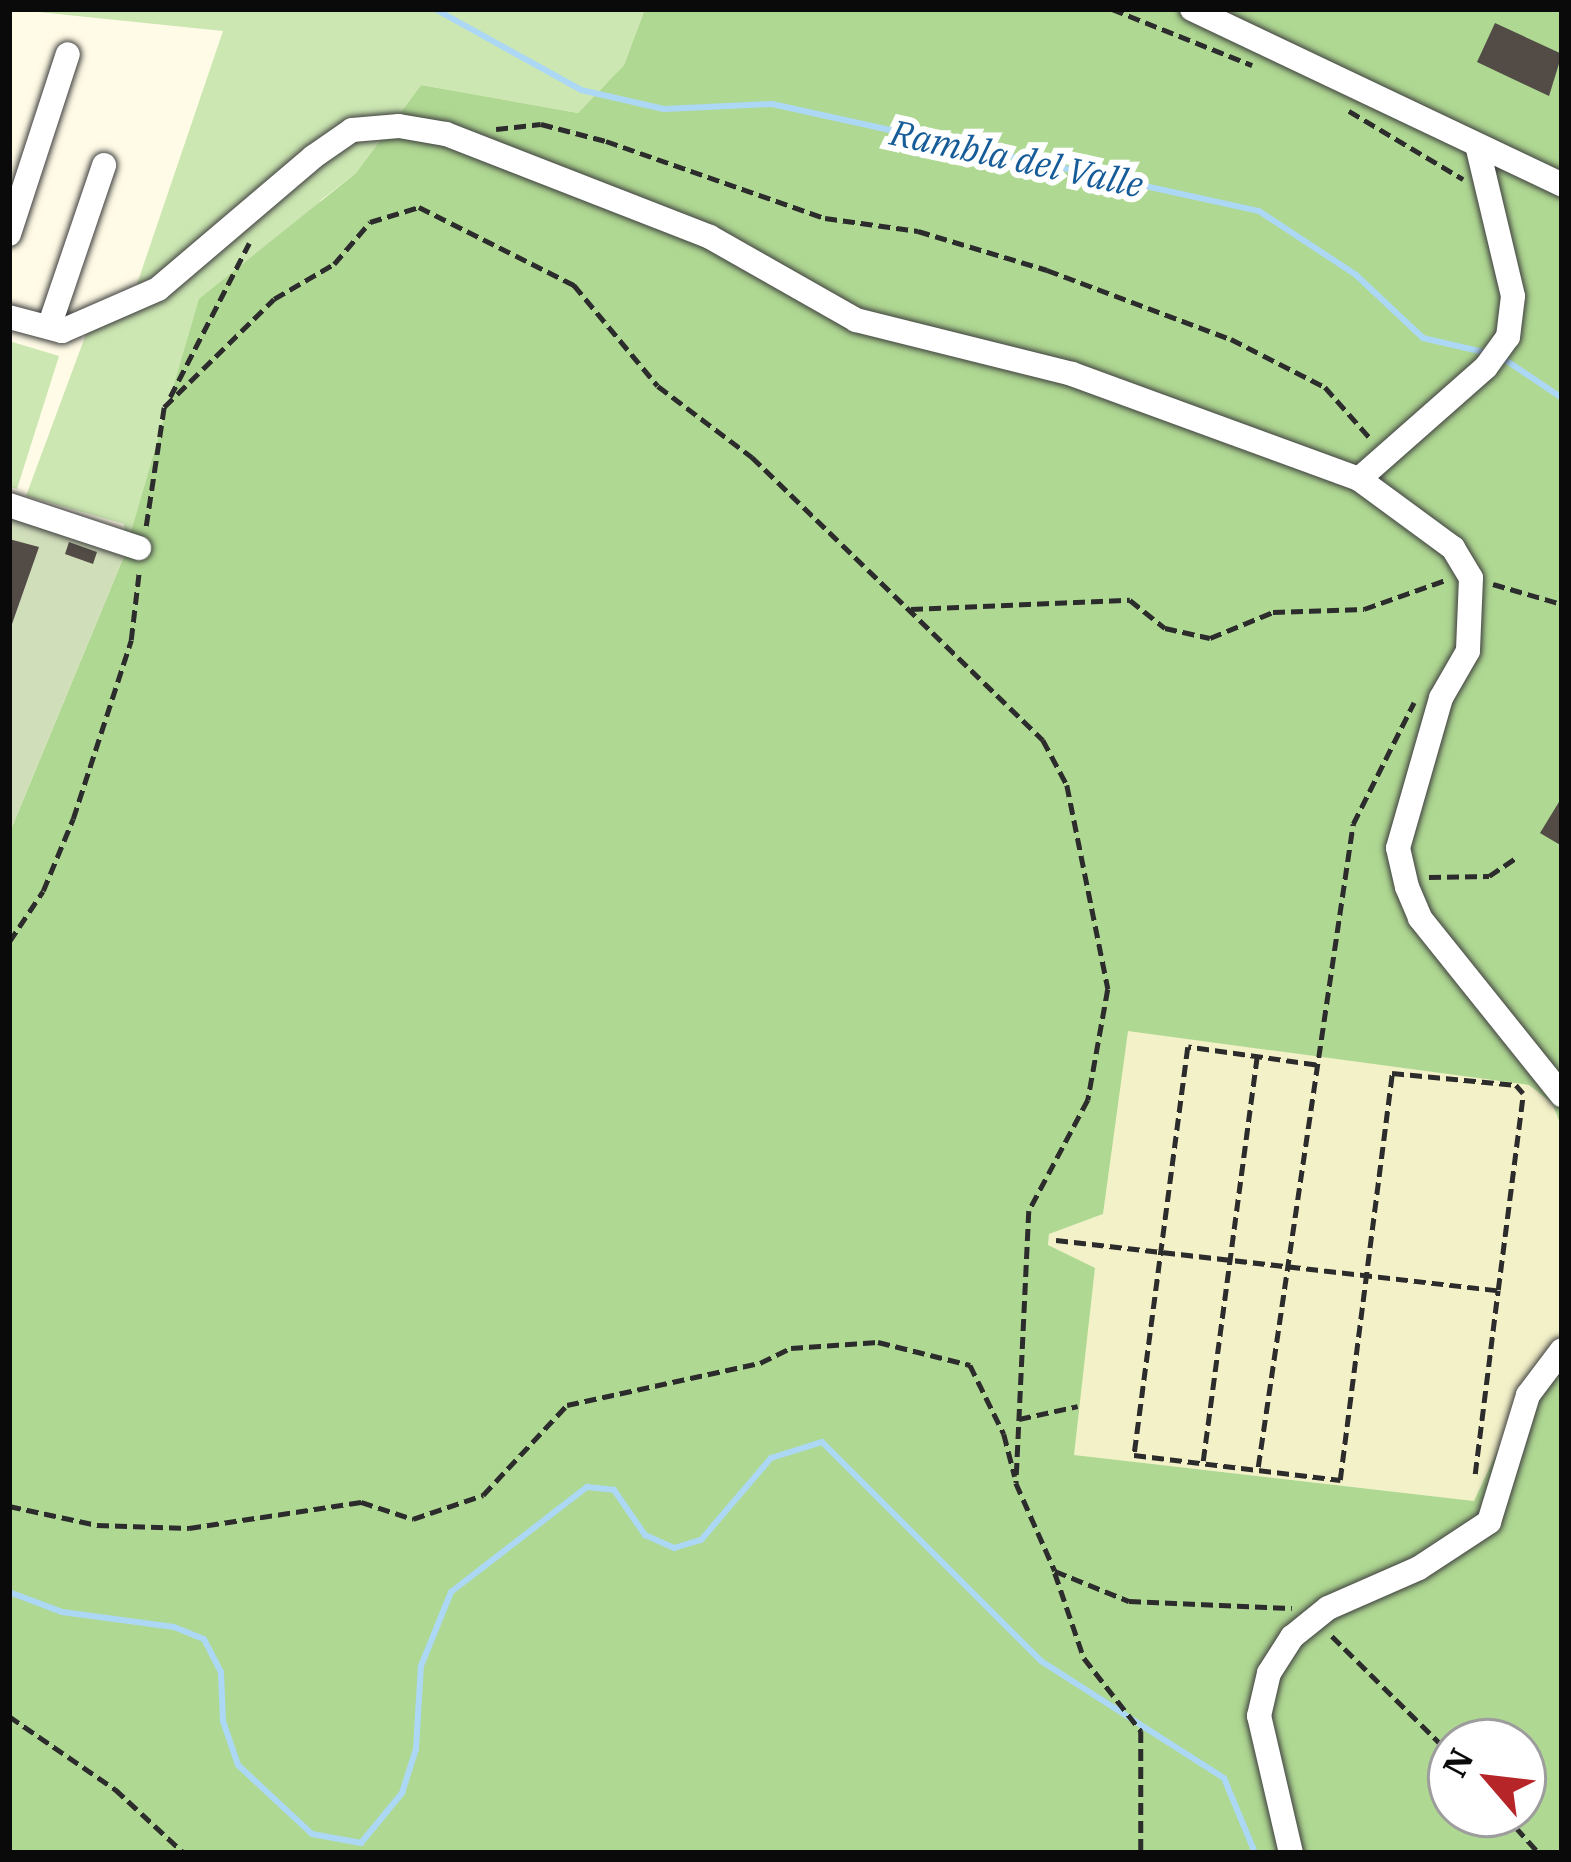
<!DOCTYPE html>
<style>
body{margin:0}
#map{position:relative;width:1571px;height:1862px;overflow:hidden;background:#fffbe6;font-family:"IBM Plex Serif",serif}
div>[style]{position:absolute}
.farmland>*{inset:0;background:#f3f1c8}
.green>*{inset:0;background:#cce7b2}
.forest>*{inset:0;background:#afd892}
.cemetery>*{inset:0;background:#d1deba}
.stream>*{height:6px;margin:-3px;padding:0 3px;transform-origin:3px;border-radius:3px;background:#acd8f5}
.building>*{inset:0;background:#524b46}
.path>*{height:4.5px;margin-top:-2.25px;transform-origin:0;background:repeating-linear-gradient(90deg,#2c2c2c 0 12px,transparent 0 18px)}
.roads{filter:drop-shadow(0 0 3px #3d3d3d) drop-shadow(0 0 3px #3d3d3d)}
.minor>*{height:24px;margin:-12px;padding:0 12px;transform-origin:12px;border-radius:12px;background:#fff}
span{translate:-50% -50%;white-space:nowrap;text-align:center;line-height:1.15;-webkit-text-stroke:12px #fff;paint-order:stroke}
.water-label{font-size:36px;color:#165c98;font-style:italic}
.frame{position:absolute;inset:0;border:12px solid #0a0a0a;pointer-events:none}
.north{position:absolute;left:1427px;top:1718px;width:120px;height:120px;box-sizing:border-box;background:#fff;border:3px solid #9d9d9d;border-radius:50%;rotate:298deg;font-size:33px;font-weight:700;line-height:48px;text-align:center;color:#0a0a0a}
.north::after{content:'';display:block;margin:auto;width:42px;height:54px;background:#b62528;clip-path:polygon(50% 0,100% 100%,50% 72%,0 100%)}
</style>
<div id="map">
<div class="farmland">
<div style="clip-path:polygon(1127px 1030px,1529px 1085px,1552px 1103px,1562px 1128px,1562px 1337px,1542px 1355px,1474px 1501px,1073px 1455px,1095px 1269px,1048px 1246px,1049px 1234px,1103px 1214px)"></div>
</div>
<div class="green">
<div style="clip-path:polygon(9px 9px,645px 9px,624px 65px,578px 113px,421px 85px,356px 173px,321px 200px,162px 445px,124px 556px,124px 524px,26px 496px,96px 307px,136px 287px,223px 31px)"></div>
<div style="clip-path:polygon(9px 341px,59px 356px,17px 489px,9px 487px)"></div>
</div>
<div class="forest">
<div style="clip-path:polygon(evenodd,645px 9px,1562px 9px,1562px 1128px,1552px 1103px,1529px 1085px,1128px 1031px,1103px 1214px,1049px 1234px,1048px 1245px,1095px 1268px,1074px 1455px,1474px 1501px,1542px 1355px,1562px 1337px,1562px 1853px,9px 1853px,9px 834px,124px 556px,199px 299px,356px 173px,421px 85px,578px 113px,624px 65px,645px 9px,1451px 1742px,1523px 1742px,1523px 1814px,1451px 1814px,1451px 1742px)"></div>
</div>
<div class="cemetery">
<div style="clip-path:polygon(9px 517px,124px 556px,9px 834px)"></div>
</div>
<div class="stream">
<div style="left:435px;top:9px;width:167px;rotate:29deg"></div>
<div style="left:581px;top:90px;width:85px;rotate:12.9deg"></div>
<div style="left:664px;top:109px;width:108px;rotate:-2.7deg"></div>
<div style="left:772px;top:104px;width:499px;rotate:12.4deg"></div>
<div style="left:1259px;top:211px;width:116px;rotate:33.4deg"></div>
<div style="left:1356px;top:275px;width:92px;rotate:43.2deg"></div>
<div style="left:1423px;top:338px;width:67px;rotate:13deg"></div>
<div style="left:1501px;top:357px;width:73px;rotate:33.9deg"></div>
<div style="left:9px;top:1592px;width:57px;rotate:20.7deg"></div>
<div style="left:62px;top:1612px;width:113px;rotate:7.6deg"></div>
<div style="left:174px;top:1627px;width:32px;rotate:22deg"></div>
<div style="left:204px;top:1639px;width:37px;rotate:63deg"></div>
<div style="left:221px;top:1672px;width:49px;rotate:87.7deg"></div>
<div style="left:223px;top:1721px;width:46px;rotate:71.2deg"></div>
<div style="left:238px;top:1765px;width:101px;rotate:43deg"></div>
<div style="left:312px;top:1834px;width:50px;rotate:10.4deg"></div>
<div style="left:361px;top:1843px;width:65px;rotate:-50.6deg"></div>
<div style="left:402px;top:1793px;width:46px;rotate:-72.3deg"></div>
<div style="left:416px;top:1749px;width:83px;rotate:-86.6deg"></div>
<div style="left:421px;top:1666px;width:80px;rotate:-67.9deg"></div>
<div style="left:451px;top:1592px;width:172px;rotate:-37.7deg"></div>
<div style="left:587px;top:1487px;width:27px;rotate:6deg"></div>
<div style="left:614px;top:1490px;width:55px;rotate:55.4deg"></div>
<div style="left:645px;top:1535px;width:32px;rotate:24deg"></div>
<div style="left:674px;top:1548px;width:28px;rotate:-17deg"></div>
<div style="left:701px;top:1540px;width:108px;rotate:-49.5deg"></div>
<div style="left:771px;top:1458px;width:53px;rotate:-17.4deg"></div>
<div style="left:822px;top:1442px;width:310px;rotate:45deg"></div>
<div style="left:1041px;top:1661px;width:217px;rotate:32.6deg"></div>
<div style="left:1224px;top:1778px;width:81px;rotate:67.5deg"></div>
</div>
<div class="building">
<div style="clip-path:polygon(1495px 23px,1562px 54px,1549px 96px,1477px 62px)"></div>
<div style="clip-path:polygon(9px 539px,39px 547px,12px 624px,9px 624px)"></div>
<div style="clip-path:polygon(69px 542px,97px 552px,93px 564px,65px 554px)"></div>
<div style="clip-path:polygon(1562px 797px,1562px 846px,1540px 833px)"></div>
</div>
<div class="path">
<div style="left:1112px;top:9px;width:151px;rotate:21.8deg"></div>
<div style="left:1349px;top:111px;width:133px;rotate:30.8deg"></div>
<div style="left:496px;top:129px;width:45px;rotate:-6.3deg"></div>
<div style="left:541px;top:124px;width:67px;rotate:14.7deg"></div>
<div style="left:606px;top:141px;width:232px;rotate:19.4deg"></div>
<div style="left:825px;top:218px;width:94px;rotate:8deg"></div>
<div style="left:918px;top:231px;width:135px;rotate:16.8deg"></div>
<div style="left:1047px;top:270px;width:197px;rotate:20.6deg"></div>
<div style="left:1231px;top:339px;width:106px;rotate:27.1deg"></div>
<div style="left:1325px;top:387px;width:68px;rotate:48.6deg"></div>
<div style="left:170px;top:397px;width:173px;rotate:-62.8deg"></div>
<div style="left:164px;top:407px;width:154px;rotate:-44.5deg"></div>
<div style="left:274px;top:299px;width:69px;rotate:-30.3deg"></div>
<div style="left:334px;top:264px;width:55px;rotate:-49.4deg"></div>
<div style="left:370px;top:222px;width:51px;rotate:-17deg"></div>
<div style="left:419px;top:207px;width:174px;rotate:26.7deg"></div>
<div style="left:574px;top:285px;width:131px;rotate:50.3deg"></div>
<div style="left:658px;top:386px;width:118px;rotate:37.1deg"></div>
<div style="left:752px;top:457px;width:406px;rotate:44.2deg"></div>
<div style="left:1043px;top:740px;width:51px;rotate:61.9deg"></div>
<div style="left:1067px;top:785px;width:208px;rotate:78.6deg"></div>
<div style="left:1108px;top:989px;width:113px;rotate:100.2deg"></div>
<div style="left:1088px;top:1100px;width:126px;rotate:118deg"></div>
<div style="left:1029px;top:1211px;width:272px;rotate:92.7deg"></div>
<div style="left:1016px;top:1483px;width:96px;rotate:66.1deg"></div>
<div style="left:1055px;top:1571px;width:80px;rotate:22.1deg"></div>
<div style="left:1129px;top:1601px;width:163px;rotate:2.5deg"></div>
<div style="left:146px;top:526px;width:120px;rotate:-81.4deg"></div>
<div style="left:1493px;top:584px;width:72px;rotate:16.2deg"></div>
<div style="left:911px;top:609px;width:219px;rotate:-2.4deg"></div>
<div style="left:1130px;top:600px;width:45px;rotate:38.7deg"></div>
<div style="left:1165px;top:628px;width:46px;rotate:12.5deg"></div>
<div style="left:1210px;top:638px;width:68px;rotate:-22.4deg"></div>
<div style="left:1273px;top:612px;width:91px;rotate:-1.9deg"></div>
<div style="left:1364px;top:609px;width:87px;rotate:-19.5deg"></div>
<div style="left:1429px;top:877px;width:60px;rotate:-1deg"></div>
<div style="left:1489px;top:876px;width:32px;rotate:-34deg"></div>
<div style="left:9px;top:942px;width:61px;rotate:-56.3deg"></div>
<div style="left:43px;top:891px;width:78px;rotate:-67.4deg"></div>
<div style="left:73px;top:819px;width:188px;rotate:-72deg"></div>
<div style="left:131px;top:640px;width:68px;rotate:-83.3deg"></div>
<div style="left:1316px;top:1065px;width:129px;rotate:-172deg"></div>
<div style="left:1188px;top:1047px;width:412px;rotate:97.5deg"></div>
<div style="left:1134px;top:1455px;width:208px;rotate:6.9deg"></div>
<div style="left:1340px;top:1480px;width:410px;rotate:-82.7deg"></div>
<div style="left:1392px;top:1073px;width:125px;rotate:5.5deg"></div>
<div style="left:1516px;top:1085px;width:11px;rotate:49deg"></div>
<div style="left:1056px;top:1240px;width:445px;rotate:6.5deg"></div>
<div style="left:1498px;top:1290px;width:198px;rotate:-82.7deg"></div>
<div style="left:1019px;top:1419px;width:60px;rotate:-12.4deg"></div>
<div style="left:1203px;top:1461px;width:408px;rotate:-82.4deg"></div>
<div style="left:1258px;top:1467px;width:650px;rotate:-81.6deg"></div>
<div style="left:1353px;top:824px;width:136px;rotate:-63.4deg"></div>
<div style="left:1475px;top:1474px;width:185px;rotate:-82.9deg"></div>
<div style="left:9px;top:1506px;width:90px;rotate:12.2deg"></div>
<div style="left:97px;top:1525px;width:92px;rotate:1.9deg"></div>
<div style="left:189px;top:1528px;width:174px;rotate:-8.6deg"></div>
<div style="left:361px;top:1502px;width:55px;rotate:18.1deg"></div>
<div style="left:413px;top:1519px;width:74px;rotate:-18.9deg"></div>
<div style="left:483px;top:1495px;width:123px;rotate:-47deg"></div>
<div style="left:567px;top:1405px;width:198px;rotate:-12.3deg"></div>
<div style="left:760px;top:1363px;width:34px;rotate:-26deg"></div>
<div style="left:791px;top:1348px;width:87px;rotate:-3.9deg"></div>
<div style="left:878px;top:1342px;width:95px;rotate:14deg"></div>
<div style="left:970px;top:1365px;width:77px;rotate:63.8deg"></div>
<div style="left:1004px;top:1434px;width:44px;rotate:75.7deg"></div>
<div style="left:1055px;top:1573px;width:90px;rotate:71.2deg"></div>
<div style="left:1084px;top:1658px;width:93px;rotate:52deg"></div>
<div style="left:1141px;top:1731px;width:122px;rotate:90deg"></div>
<div style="left:1332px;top:1636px;width:168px;rotate:44.8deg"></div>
<div style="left:9px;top:1716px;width:129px;rotate:34.6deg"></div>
<div style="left:115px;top:1789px;width:94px;rotate:42.8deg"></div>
<div style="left:1504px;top:1814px;width:52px;rotate:48.1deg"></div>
</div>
<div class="roads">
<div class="minor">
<div style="left:1192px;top:9px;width:410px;rotate:25.4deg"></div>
<div style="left:9px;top:234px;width:189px;rotate:-71.9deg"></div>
<div style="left:9px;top:317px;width:55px;rotate:14.8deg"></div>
<div style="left:62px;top:331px;width:105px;rotate:-23.6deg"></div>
<div style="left:158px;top:289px;width:204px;rotate:-40.4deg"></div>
<div style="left:313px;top:157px;width:47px;rotate:-34.7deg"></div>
<div style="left:352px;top:130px;width:47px;rotate:-4.9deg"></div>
<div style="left:399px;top:126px;width:48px;rotate:9.7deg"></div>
<div style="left:446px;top:134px;width:283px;rotate:21.3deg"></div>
<div style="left:710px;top:237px;width:168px;rotate:29.6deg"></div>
<div style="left:856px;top:320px;width:223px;rotate:14deg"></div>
<div style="left:1072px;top:374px;width:306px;rotate:20.1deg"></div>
<div style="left:1359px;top:479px;width:117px;rotate:36.3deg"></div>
<div style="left:1453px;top:548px;width:35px;rotate:59deg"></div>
<div style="left:1471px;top:578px;width:73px;rotate:92.4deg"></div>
<div style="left:1468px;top:651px;width:54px;rotate:119.9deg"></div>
<div style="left:1441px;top:698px;width:156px;rotate:106deg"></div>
<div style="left:1398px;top:848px;width:40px;rotate:77deg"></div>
<div style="left:1407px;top:887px;width:34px;rotate:67deg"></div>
<div style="left:1420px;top:918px;width:227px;rotate:51.3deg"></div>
<div style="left:49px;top:327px;width:171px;rotate:-71.2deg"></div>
<div style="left:1359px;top:479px;width:169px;rotate:-41.4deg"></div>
<div style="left:1486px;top:367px;width:37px;rotate:-54deg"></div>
<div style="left:1508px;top:337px;width:41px;rotate:-83deg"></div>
<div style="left:1513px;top:296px;width:155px;rotate:-103.4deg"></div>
<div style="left:9px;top:505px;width:137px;rotate:18.3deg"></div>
<div style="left:1291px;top:1853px;width:141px;rotate:-103.1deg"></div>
<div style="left:1259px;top:1716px;width:44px;rotate:-76.9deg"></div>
<div style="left:1269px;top:1673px;width:43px;rotate:-57.4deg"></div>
<div style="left:1292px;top:1637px;width:46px;rotate:-38.9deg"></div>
<div style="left:1328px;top:1608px;width:99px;rotate:-23.7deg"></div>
<div style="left:1419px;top:1568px;width:84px;rotate:-33.3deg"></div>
<div style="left:1489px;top:1522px;width:133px;rotate:-72.9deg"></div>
<div style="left:1528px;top:1395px;width:56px;rotate:-52.9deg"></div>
</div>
</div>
<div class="water-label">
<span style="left:1017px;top:158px;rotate:12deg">Rambla del Valle</span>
</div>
<div class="frame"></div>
<div class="north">N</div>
</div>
